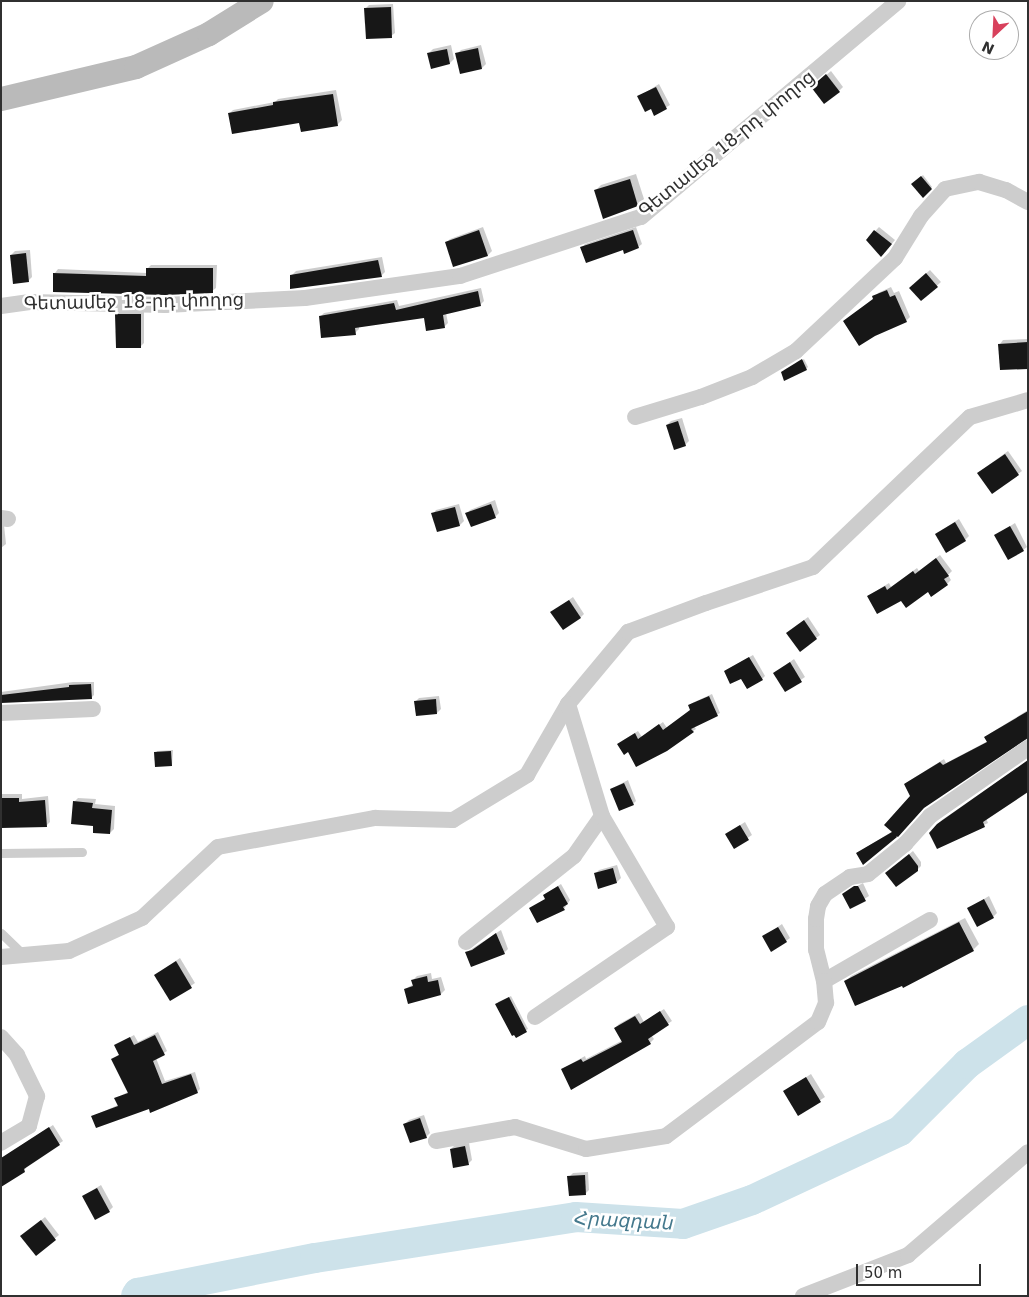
<!DOCTYPE html>
<meta charset="utf-8">
<style>
body{margin:0}
#map{position:relative;width:1029px;height:1297px;overflow:hidden;background:#fff;font-family:"DejaVu Sans","Noto Sans Armenian",sans-serif}
div>[style]{position:absolute}
.shadow>*{inset:0;background:#0003}
.river>*{height:30px;margin:-15px;padding:0 15px;transform-origin:15px;border-radius:15px;background:#cde2ea}
.building>*{inset:0;background:#171717}
.lane>*{height:9px;margin:-4.5px;padding:0 4.5px;transform-origin:4.5px;border-radius:4.5px;background:#cdcdcd}
.street>*{height:16px;margin:-8px;padding:0 8px;transform-origin:8px;border-radius:8px;background:#cdcdcd}
.secondary>*{height:24px;margin:-12px;padding:0 12px;transform-origin:12px;border-radius:12px;background:#bababa}
span{translate:-50% -50%;white-space:nowrap;text-align:center;line-height:1.15;-webkit-text-stroke:5px #fff;paint-order:stroke}
.street-label{font-size:18px;color:#303030}
.water-label{font-size:19px;color:#44788c;font-style:italic}
.frame{position:absolute;inset:0;border:2px solid #303030;pointer-events:none}
.north{position:absolute;left:969px;top:10px;width:50px;height:50px;box-sizing:border-box;background:#fff;border:1px solid #acacac;border-radius:50%;rotate:205deg;font-size:14px;font-weight:700;line-height:20px;text-align:center;color:#303030}
.north::after{content:'';display:block;margin:auto;width:18px;height:22px;background:#d8415c;clip-path:polygon(50% 0,100% 100%,50% 72%,0 100%)}
.scale{position:absolute;left:856px;top:1264px;width:125px;height:22px;box-sizing:border-box;border:2px solid #303030;border-top:0;padding-left:6px;font-size:15px;line-height:18px;white-space:nowrap;color:#303030;-webkit-text-stroke:4px #fff;paint-order:stroke}
</style>
<div id="map">
<div class="shadow">
<div style="clip-path:polygon(393px 4px,395px 33px,391px 36px,366px 8px,369px 5px)"></div>
<div style="clip-path:polygon(451px 45px,454px 59px,450px 63px,429px 53px,433px 49px)"></div>
<div style="clip-path:polygon(481px 45px,486px 64px,482px 68px,461px 72px,457px 54px,461px 50px)"></div>
<div style="clip-path:polygon(831px 71px,843px 87px,839px 91px,817px 83px)"></div>
<div style="clip-path:polygon(659px 84px,670px 105px,655px 114px,651px 108px,638px 97px)"></div>
<div style="clip-path:polygon(336px 90px,342px 120px,338px 124px,302px 131px,300px 121px,229px 114px,233px 110px,275px 102px,278px 99px)"></div>
<div style="clip-path:polygon(636px 174px,644px 199px,638px 205px,595px 191px,601px 185px)"></div>
<div style="clip-path:polygon(923px 175px,932px 187px,923px 197px,913px 184px)"></div>
<div style="clip-path:polygon(483px 227px,492px 251px,488px 255px,454px 265px,446px 243px,450px 239px)"></div>
<div style="clip-path:polygon(636px 227px,642px 244px,638px 247px,582px 248px,585px 244px)"></div>
<div style="clip-path:polygon(879px 227px,895px 240px,885px 252px,867px 240px)"></div>
<div style="clip-path:polygon(30px 250px,32px 277px,28px 281px,11px 255px,15px 251px)"></div>
<div style="clip-path:polygon(382px 257px,385px 272px,381px 276px,292px 275px,296px 271px)"></div>
<div style="clip-path:polygon(151px 265px,217px 265px,216px 288px,212px 291px,55px 273px,58px 269px,147px 273px,147px 269px)"></div>
<div style="clip-path:polygon(930px 270px,941px 282px,921px 300px,914px 284px)"></div>
<div style="clip-path:polygon(891px 287px,894px 293px,899px 291px,910px 317px,906px 321px,845px 321px,874px 298px,878px 293px)"></div>
<div style="clip-path:polygon(481px 288px,484px 301px,480px 305px,446px 313px,448px 323px,444px 327px,425px 317px,359px 326px,359px 329px,355px 333px,320px 317px,324px 313px,397px 300px,399px 306px)"></div>
<div style="clip-path:polygon(121px 310px,144px 311px,144px 343px,140px 347px,117px 314px)"></div>
<div style="clip-path:polygon(1028px 339px,1028px 367px,1000px 344px,1003px 340px)"></div>
<div style="clip-path:polygon(804px 359px,808px 367px,806px 369px,784px 370px)"></div>
<div style="clip-path:polygon(682px 418px,689px 441px,685px 445px,667px 425px,671px 421px)"></div>
<div style="clip-path:polygon(1008px 451px,1022px 471px,992px 493px,978px 473px)"></div>
<div style="clip-path:polygon(495px 500px,499px 513px,495px 517px,467px 514px,470px 510px)"></div>
<div style="clip-path:polygon(459px 504px,464px 521px,460px 525px,433px 514px,436px 510px)"></div>
<div style="clip-path:polygon(959px 519px,969px 536px,965px 540px,936px 534px)"></div>
<div style="clip-path:polygon(1015px 523px,1027px 547px,1023px 550px,996px 535px)"></div>
<div style="clip-path:polygon(1px 525px,4px 525px,6px 544px,1px 548px)"></div>
<div style="clip-path:polygon(940px 555px,952px 571px,948px 575px,951px 580px,947px 584px,901px 600px,868px 596px,889px 583px,891px 587px,917px 568px,919px 571px)"></div>
<div style="clip-path:polygon(573px 597px,584px 614px,580px 618px,552px 612px)"></div>
<div style="clip-path:polygon(808px 617px,820px 635px,800px 650px,792px 629px)"></div>
<div style="clip-path:polygon(753px 655px,765px 676px,762px 679px,725px 671px)"></div>
<div style="clip-path:polygon(794px 659px,805px 677px,786px 690px,775px 673px)"></div>
<div style="clip-path:polygon(73px 682px,94px 682px,94px 695px,91px 698px,1px 702px,1px 692px)"></div>
<div style="clip-path:polygon(712px 694px,720px 713px,694px 726px,696px 729px,693px 731px,622px 741px,638px 731px,642px 737px,663px 722px,667px 728px,691px 710px,689px 706px,692px 703px)"></div>
<div style="clip-path:polygon(439px 696px,441px 709px,437px 713px,415px 702px,419px 698px)"></div>
<div style="clip-path:polygon(1028px 710px,1028px 738px,924px 806px,898px 835px,864px 863px,857px 853px,893px 831px,912px 796px,905px 784px,909px 781px,944px 759px,946px 763px,988px 741px,989px 734px)"></div>
<div style="clip-path:polygon(173px 750px,172px 765px,156px 753px,157px 751px)"></div>
<div style="clip-path:polygon(1017px 768px,986px 818px,988px 823px,938px 847px,930px 833px,942px 820px)"></div>
<div style="clip-path:polygon(628px 780px,636px 801px,633px 804px,611px 789px)"></div>
<div style="clip-path:polygon(1px 794px,22px 794px,22px 799px,48px 796px,50px 822px,46px 826px,1px 827px)"></div>
<div style="clip-path:polygon(78px 798px,96px 799px,95px 804px,115px 806px,114px 829px,110px 833px,94px 825px,74px 802px)"></div>
<div style="clip-path:polygon(745px 822px,752px 835px,734px 847px,726px 834px)"></div>
<div style="clip-path:polygon(913px 851px,921px 862px,921px 866px,917px 870px,891px 869px)"></div>
<div style="clip-path:polygon(617px 865px,621px 878px,617px 882px,595px 874px,599px 870px)"></div>
<div style="clip-path:polygon(863px 883px,869px 896px,850px 908px,848px 891px)"></div>
<div style="clip-path:polygon(561px 884px,570px 900px,564px 909px,544px 895px)"></div>
<div style="clip-path:polygon(989px 896px,997px 913px,993px 917px,969px 908px)"></div>
<div style="clip-path:polygon(965px 918px,979px 944px,973px 950px,846px 981px,851px 976px)"></div>
<div style="clip-path:polygon(782px 924px,790px 938px,786px 941px,763px 937px)"></div>
<div style="clip-path:polygon(501px 930px,508px 949px,504px 953px,467px 952px)"></div>
<div style="clip-path:polygon(180px 958px,195px 983px,170px 1000px,155px 975px)"></div>
<div style="clip-path:polygon(431px 973px,432px 979px,441px 977px,445px 990px,441px 994px,405px 989px,414px 984px,413px 980px,417px 976px)"></div>
<div style="clip-path:polygon(511px 996px,528px 1029px,516px 1036px,498px 1002px)"></div>
<div style="clip-path:polygon(664px 1009px,672px 1021px,651px 1035px,654px 1039px,650px 1043px,562px 1069px,585px 1056px,586px 1059px,623px 1040px,615px 1028px,619px 1024px,639px 1013px,644px 1022px)"></div>
<div style="clip-path:polygon(158px 1032px,167px 1051px,156px 1058px,165px 1081px,195px 1072px,200px 1089px,197px 1092px,149px 1108px,93px 1116px,118px 1105px,116px 1098px,128px 1092px,112px 1060px,120px 1054px,116px 1045px,134px 1035px,138px 1042px)"></div>
<div style="clip-path:polygon(811px 1074px,825px 1097px,799px 1114px,789px 1088px)"></div>
<div style="clip-path:polygon(424px 1115px,430px 1133px,426px 1137px,405px 1124px,409px 1120px)"></div>
<div style="clip-path:polygon(53px 1125px,63px 1141px,27px 1166px,24px 1171px,1px 1159px)"></div>
<div style="clip-path:polygon(469px 1143px,472px 1160px,468px 1164px,451px 1149px,455px 1145px)"></div>
<div style="clip-path:polygon(588px 1172px,589px 1190px,585px 1194px,569px 1177px,573px 1173px)"></div>
<div style="clip-path:polygon(101px 1185px,113px 1207px,109px 1211px,83px 1196px)"></div>
<div style="clip-path:polygon(45px 1217px,59px 1235px,36px 1254px,26px 1233px)"></div>
</div>
<div class="river">
<div style="left:136px;top:1296px;width:4px;rotate:-56deg"></div>
<div style="left:138px;top:1293px;width:180px;rotate:-11.2deg"></div>
<div style="left:315px;top:1258px;width:264px;rotate:-8.9deg"></div>
<div style="left:576px;top:1217px;width:107px;rotate:3.7deg"></div>
<div style="left:683px;top:1224px;width:73px;rotate:-19.2deg"></div>
<div style="left:752px;top:1200px;width:163px;rotate:-25deg"></div>
<div style="left:900px;top:1131px;width:95px;rotate:-45deg"></div>
<div style="left:967px;top:1064px;width:75px;rotate:-35.8deg"></div>
</div>
<div class="building">
<div style="clip-path:polygon(391px 7px,392px 38px,366px 39px,364px 8px)"></div>
<div style="clip-path:polygon(478px 48px,482px 69px,460px 74px,455px 53px)"></div>
<div style="clip-path:polygon(447px 49px,450px 64px,431px 69px,427px 53px)"></div>
<div style="clip-path:polygon(826px 74px,840px 92px,824px 104px,811px 87px)"></div>
<div style="clip-path:polygon(656px 87px,667px 109px,654px 116px,651px 109px,645px 112px,637px 96px)"></div>
<div style="clip-path:polygon(333px 94px,338px 126px,301px 132px,299px 123px,232px 134px,228px 113px,273px 105px,273px 102px)"></div>
<div style="clip-path:polygon(921px 176px,932px 189px,923px 198px,911px 184px)"></div>
<div style="clip-path:polygon(630px 179px,638px 206px,603px 219px,594px 190px)"></div>
<div style="clip-path:polygon(479px 230px,488px 256px,453px 267px,445px 242px)"></div>
<div style="clip-path:polygon(633px 230px,639px 248px,624px 254px,623px 250px,586px 263px,580px 247px)"></div>
<div style="clip-path:polygon(874px 230px,892px 244px,881px 257px,866px 240px)"></div>
<div style="clip-path:polygon(26px 253px,29px 282px,13px 284px,10px 255px)"></div>
<div style="clip-path:polygon(378px 260px,382px 277px,290px 289px,290px 275px)"></div>
<div style="clip-path:polygon(146px 268px,213px 268px,213px 293px,165px 295px,53px 292px,53px 273px,146px 276px)"></div>
<div style="clip-path:polygon(926px 273px,938px 287px,921px 301px,909px 288px)"></div>
<div style="clip-path:polygon(887px 290px,890px 297px,895px 295px,907px 322px,875px 336px,859px 346px,843px 321px,873px 299px,872px 296px)"></div>
<div style="clip-path:polygon(478px 291px,481px 306px,443px 315px,445px 328px,426px 331px,424px 318px,355px 328px,356px 335px,321px 338px,319px 316px,394px 303px,396px 310px)"></div>
<div style="clip-path:polygon(115px 314px,141px 314px,141px 348px,116px 348px)"></div>
<div style="clip-path:polygon(1028px 342px,1028px 369px,1000px 370px,998px 344px)"></div>
<div style="clip-path:polygon(802px 359px,807px 370px,784px 381px,781px 372px)"></div>
<div style="clip-path:polygon(678px 421px,686px 446px,674px 450px,666px 425px)"></div>
<div style="clip-path:polygon(1005px 454px,1019px 475px,992px 494px,977px 473px)"></div>
<div style="clip-path:polygon(491px 504px,496px 518px,471px 527px,465px 513px)"></div>
<div style="clip-path:polygon(455px 507px,460px 526px,437px 532px,431px 513px)"></div>
<div style="clip-path:polygon(955px 522px,966px 541px,946px 553px,935px 534px)"></div>
<div style="clip-path:polygon(1010px 526px,1024px 551px,1008px 560px,994px 535px)"></div>
<div style="clip-path:polygon(936px 558px,949px 576px,944px 579px,948px 585px,931px 597px,928px 592px,906px 608px,901px 601px,877px 614px,867px 596px,885px 586px,887px 590px,913px 571px,915px 574px)"></div>
<div style="clip-path:polygon(569px 600px,581px 618px,563px 630px,550px 612px)"></div>
<div style="clip-path:polygon(804px 620px,817px 639px,800px 652px,786px 633px)"></div>
<div style="clip-path:polygon(749px 657px,763px 680px,747px 689px,741px 679px,730px 684px,724px 671px)"></div>
<div style="clip-path:polygon(790px 662px,802px 682px,785px 692px,773px 673px)"></div>
<div style="clip-path:polygon(91px 684px,92px 699px,1px 703px,1px 695px,69px 687px,69px 685px)"></div>
<div style="clip-path:polygon(709px 696px,718px 716px,691px 729px,694px 732px,667px 751px,636px 767px,628px 752px,624px 755px,617px 744px,635px 733px,638px 739px,659px 724px,663px 730px,690px 710px,688px 705px)"></div>
<div style="clip-path:polygon(436px 699px,437px 714px,416px 716px,414px 701px)"></div>
<div style="clip-path:polygon(1028px 711px,1028px 738px,924px 808px,898px 837px,896px 836px,897px 837px,863px 865px,856px 853px,892px 832px,884px 825px,910px 796px,904px 784px,940px 762px,943px 765px,987px 742px,984px 737px)"></div>
<div style="clip-path:polygon(171px 751px,172px 766px,155px 767px,154px 752px)"></div>
<div style="clip-path:polygon(1028px 760px,1028px 792px,983px 822px,985px 827px,937px 849px,929px 833px,937px 824px)"></div>
<div style="clip-path:polygon(624px 783px,634px 805px,619px 811px,610px 789px)"></div>
<div style="clip-path:polygon(1px 798px,19px 798px,19px 802px,45px 800px,47px 827px,1px 828px)"></div>
<div style="clip-path:polygon(73px 801px,93px 803px,92px 808px,112px 810px,110px 834px,93px 833px,93px 826px,71px 824px)"></div>
<div style="clip-path:polygon(740px 825px,749px 840px,734px 849px,725px 834px)"></div>
<div style="clip-path:polygon(909px 854px,918px 866px,918px 871px,896px 887px,885px 873px)"></div>
<div style="clip-path:polygon(613px 868px,617px 883px,598px 889px,594px 873px)"></div>
<div style="clip-path:polygon(558px 886px,568px 904px,563px 907px,565px 910px,537px 923px,529px 908px,545px 899px,543px 895px)"></div>
<div style="clip-path:polygon(854px 886px,858px 886px,866px 901px,850px 909px,842px 894px)"></div>
<div style="clip-path:polygon(984px 899px,994px 918px,977px 927px,967px 908px)"></div>
<div style="clip-path:polygon(959px 922px,974px 951px,903px 988px,902px 986px,855px 1006px,844px 981px)"></div>
<div style="clip-path:polygon(778px 927px,787px 942px,771px 952px,762px 936px)"></div>
<div style="clip-path:polygon(496px 933px,505px 954px,471px 967px,465px 952px,472px 950px)"></div>
<div style="clip-path:polygon(176px 961px,192px 988px,170px 1001px,154px 975px)"></div>
<div style="clip-path:polygon(427px 976px,428px 982px,438px 980px,441px 995px,408px 1004px,404px 989px,413px 986px,411px 980px)"></div>
<div style="clip-path:polygon(509px 997px,527px 1032px,516px 1038px,514px 1035px,512px 1036px,495px 1004px)"></div>
<div style="clip-path:polygon(660px 1011px,669px 1025px,648px 1039px,651px 1044px,571px 1090px,561px 1069px,581px 1059px,583px 1062px,622px 1042px,614px 1028px,635px 1016px,640px 1024px)"></div>
<div style="clip-path:polygon(155px 1035px,165px 1055px,153px 1061px,162px 1084px,191px 1074px,198px 1093px,150px 1113px,149px 1109px,96px 1128px,91px 1116px,118px 1106px,114px 1098px,128px 1093px,111px 1059px,119px 1055px,114px 1045px,130px 1037px,134px 1045px)"></div>
<div style="clip-path:polygon(806px 1077px,821px 1102px,798px 1116px,783px 1091px)"></div>
<div style="clip-path:polygon(420px 1118px,427px 1138px,410px 1143px,403px 1124px)"></div>
<div style="clip-path:polygon(49px 1127px,60px 1145px,24px 1169px,25px 1172px,1px 1187px,1px 1158px)"></div>
<div style="clip-path:polygon(465px 1146px,469px 1165px,453px 1168px,450px 1149px)"></div>
<div style="clip-path:polygon(585px 1175px,586px 1195px,569px 1196px,567px 1176px)"></div>
<div style="clip-path:polygon(97px 1188px,110px 1212px,95px 1220px,82px 1196px)"></div>
<div style="clip-path:polygon(41px 1220px,56px 1240px,36px 1256px,20px 1236px)"></div>
</div>
<div class="lane">
<div style="left:1px;top:853px;width:81px;rotate:-0.7deg"></div>
<div style="left:1px;top:933px;width:32px;rotate:44deg"></div>
</div>
<div class="street">
<div style="left:1px;top:306px;width:29px;rotate:-8deg"></div>
<div style="left:30px;top:302px;width:135px;rotate:1.3deg"></div>
<div style="left:165px;top:305px;width:140px;rotate:-2.9deg"></div>
<div style="left:305px;top:298px;width:157px;rotate:-8.1deg"></div>
<div style="left:460px;top:276px;width:190px;rotate:-18.1deg"></div>
<div style="left:641px;top:217px;width:336px;rotate:-40deg"></div>
<div style="left:635px;top:417px;width:69px;rotate:-16.9deg"></div>
<div style="left:701px;top:397px;width:55px;rotate:-21.4deg"></div>
<div style="left:752px;top:377px;width:51px;rotate:-30.6deg"></div>
<div style="left:796px;top:351px;width:136px;rotate:-43.2deg"></div>
<div style="left:895px;top:258px;width:49px;rotate:-58.2deg"></div>
<div style="left:921px;top:216px;width:36px;rotate:-48deg"></div>
<div style="left:945px;top:189px;width:35px;rotate:-12deg"></div>
<div style="left:979px;top:182px;width:28px;rotate:17deg"></div>
<div style="left:1006px;top:190px;width:25px;rotate:29deg"></div>
<div style="left:1px;top:518px;width:7px;rotate:8deg"></div>
<div style="left:1px;top:713px;width:92px;rotate:-2.5deg"></div>
<div style="left:930px;top:920px;width:122px;rotate:150.1deg"></div>
<div style="left:824px;top:981px;width:32px;rotate:-104deg"></div>
<div style="left:816px;top:950px;width:31px;rotate:-90deg"></div>
<div style="left:816px;top:919px;width:13px;rotate:-81deg"></div>
<div style="left:818px;top:906px;width:14px;rotate:-60deg"></div>
<div style="left:825px;top:894px;width:30px;rotate:-34deg"></div>
<div style="left:850px;top:877px;width:18px;rotate:-9deg"></div>
<div style="left:868px;top:874px;width:48px;rotate:-39deg"></div>
<div style="left:905px;top:844px;width:38px;rotate:-48deg"></div>
<div style="left:930px;top:816px;width:119px;rotate:-34.8deg"></div>
<div style="left:466px;top:942px;width:138px;rotate:-38.5deg"></div>
<div style="left:574px;top:856px;width:49px;rotate:-55deg"></div>
<div style="left:1px;top:957px;width:68px;rotate:-5deg"></div>
<div style="left:69px;top:951px;width:80px;rotate:-24.3deg"></div>
<div style="left:142px;top:918px;width:104px;rotate:-43.1deg"></div>
<div style="left:218px;top:847px;width:160px;rotate:-10.5deg"></div>
<div style="left:375px;top:818px;width:78px;rotate:1.5deg"></div>
<div style="left:453px;top:820px;width:87px;rotate:-31.3deg"></div>
<div style="left:527px;top:775px;width:82px;rotate:-60deg"></div>
<div style="left:568px;top:704px;width:94px;rotate:-50.2deg"></div>
<div style="left:628px;top:632px;width:83px;rotate:-20.4deg"></div>
<div style="left:706px;top:603px;width:113px;rotate:-18.6deg"></div>
<div style="left:813px;top:567px;width:217px;rotate:-43.7deg"></div>
<div style="left:970px;top:417px;width:60px;rotate:-16.3deg"></div>
<div style="left:535px;top:1017px;width:160px;rotate:-34.3deg"></div>
<div style="left:667px;top:927px;width:129px;rotate:-120.4deg"></div>
<div style="left:602px;top:816px;width:117px;rotate:-106.9deg"></div>
<div style="left:1px;top:1037px;width:24px;rotate:48deg"></div>
<div style="left:17px;top:1055px;width:46px;rotate:64deg"></div>
<div style="left:37px;top:1096px;width:31px;rotate:105deg"></div>
<div style="left:29px;top:1126px;width:33px;rotate:149deg"></div>
<div style="left:436px;top:1141px;width:80px;rotate:-10deg"></div>
<div style="left:515px;top:1127px;width:74px;rotate:17.2deg"></div>
<div style="left:586px;top:1149px;width:81px;rotate:-9.2deg"></div>
<div style="left:666px;top:1136px;width:190px;rotate:-36.9deg"></div>
<div style="left:818px;top:1022px;width:21px;rotate:-67deg"></div>
<div style="left:826px;top:1003px;width:22px;rotate:-95deg"></div>
<div style="left:803px;top:1296px;width:113px;rotate:-21.3deg"></div>
<div style="left:908px;top:1255px;width:158px;rotate:-40.6deg"></div>
</div>
<div class="secondary">
<div style="left:1px;top:99px;width:139px;rotate:-13.3deg"></div>
<div style="left:136px;top:67px;width:80px;rotate:-24.3deg"></div>
<div style="left:209px;top:34px;width:62px;rotate:-31.9deg"></div>
</div>
<div class="street-label">
<span style="left:727px;top:144px;rotate:-39deg">Գետամեջ 18-րդ փողոց</span>
<span style="left:134px;top:302px;rotate:-1deg">Գետամեջ 18-րդ փողոց</span>
</div>
<div class="water-label">
<span style="left:624px;top:1221px;rotate:3deg">Հրազդան</span>
</div>
<div class="frame"></div>
<div class="north">N</div>
<div class="scale">50 m</div>
</div>
